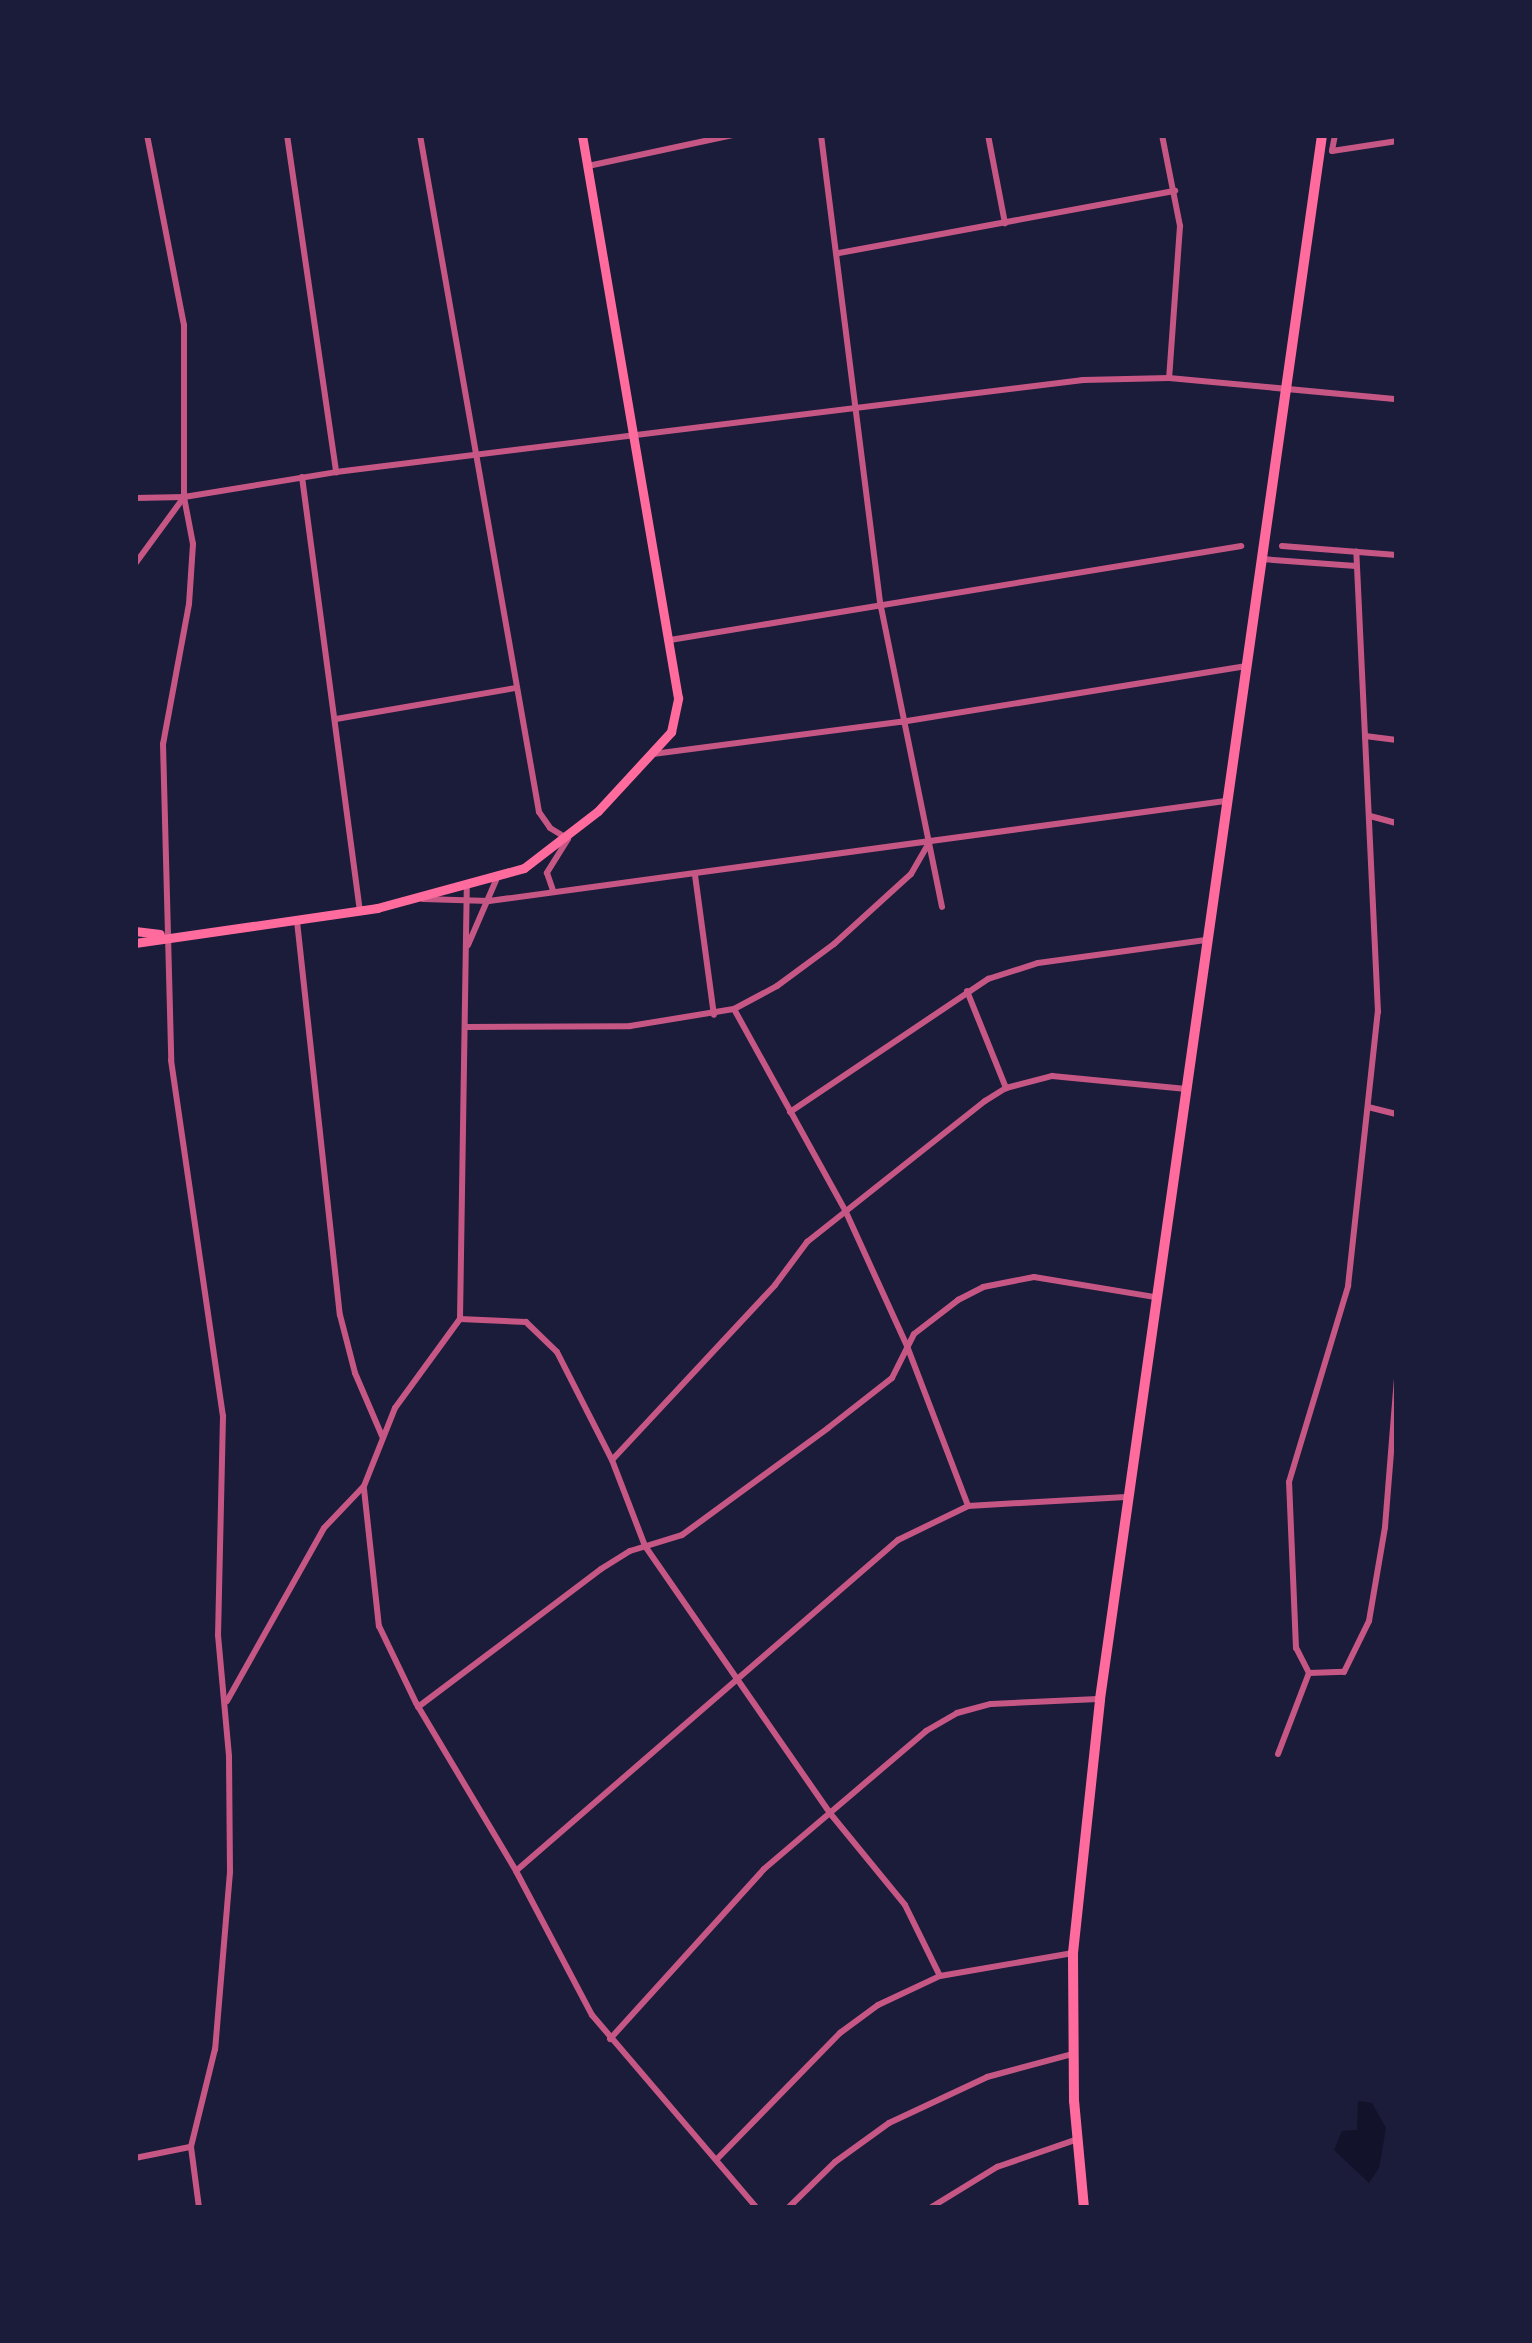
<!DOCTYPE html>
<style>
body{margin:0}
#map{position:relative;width:1532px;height:2343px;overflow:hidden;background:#1b1b3a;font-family:"Asap Condensed",sans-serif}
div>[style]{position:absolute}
.water>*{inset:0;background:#12122b}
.minor>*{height:6px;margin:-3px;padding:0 3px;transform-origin:3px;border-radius:3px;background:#c65784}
.secondary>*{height:9px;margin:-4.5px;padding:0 4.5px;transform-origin:4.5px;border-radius:4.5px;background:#ff6b9d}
.primary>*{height:10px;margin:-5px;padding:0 5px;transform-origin:5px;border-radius:5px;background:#ff6b9d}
span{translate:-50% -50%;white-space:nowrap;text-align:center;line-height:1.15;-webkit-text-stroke:9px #1b1b3a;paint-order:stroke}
.frame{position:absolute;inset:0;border:138px solid #1b1b3a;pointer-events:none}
</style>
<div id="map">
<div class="water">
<div style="clip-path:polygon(1358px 2101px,1372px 2103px,1386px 2128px,1379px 2168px,1369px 2183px,1334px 2150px,1342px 2131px,1357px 2130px)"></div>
</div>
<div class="minor">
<div style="left:147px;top:135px;width:194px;rotate:79deg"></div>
<div style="left:184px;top:325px;width:172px;rotate:90deg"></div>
<div style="left:184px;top:497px;width:48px;rotate:79.2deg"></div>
<div style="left:193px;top:544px;width:60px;rotate:93.8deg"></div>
<div style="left:189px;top:604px;width:142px;rotate:100.5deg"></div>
<div style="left:163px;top:744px;width:316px;rotate:88.5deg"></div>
<div style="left:171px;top:1060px;width:360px;rotate:81.7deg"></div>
<div style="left:223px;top:1416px;width:219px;rotate:91.3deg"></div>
<div style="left:218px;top:1635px;width:122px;rotate:84.8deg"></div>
<div style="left:229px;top:1757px;width:115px;rotate:89.5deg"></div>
<div style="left:230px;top:1872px;width:178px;rotate:94.8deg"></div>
<div style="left:215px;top:2049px;width:101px;rotate:103.8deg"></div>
<div style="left:191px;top:2147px;width:62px;rotate:82.5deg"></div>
<div style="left:287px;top:135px;width:341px;rotate:81.7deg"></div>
<div style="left:420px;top:135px;width:687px;rotate:80.03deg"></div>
<div style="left:539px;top:812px;width:19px;rotate:55deg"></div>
<div style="left:550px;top:828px;width:21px;rotate:31deg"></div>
<div style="left:568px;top:839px;width:40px;rotate:122deg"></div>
<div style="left:547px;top:873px;width:18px;rotate:71deg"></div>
<div style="left:821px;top:135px;width:476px;rotate:82.8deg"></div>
<div style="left:881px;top:607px;width:306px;rotate:78.5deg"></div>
<div style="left:988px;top:135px;width:90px;rotate:79.1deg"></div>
<div style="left:1162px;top:135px;width:93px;rotate:78.8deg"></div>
<div style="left:1180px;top:226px;width:152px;rotate:94.1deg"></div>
<div style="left:1335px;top:135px;width:16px;rotate:101deg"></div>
<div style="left:1332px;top:151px;width:66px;rotate:-8.7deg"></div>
<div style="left:588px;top:166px;width:148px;rotate:-12.1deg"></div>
<div style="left:839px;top:253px;width:342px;rotate:-10.5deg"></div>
<div style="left:302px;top:477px;width:439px;rotate:82.4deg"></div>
<div style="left:135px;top:498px;width:49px;rotate:-1.2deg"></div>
<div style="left:184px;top:497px;width:154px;rotate:-9.3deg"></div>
<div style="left:336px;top:472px;width:753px;rotate:-7.02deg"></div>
<div style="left:1083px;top:380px;width:86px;rotate:-1.3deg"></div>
<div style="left:1169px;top:378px;width:229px;rotate:5.3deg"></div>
<div style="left:1282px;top:546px;width:115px;rotate:4.5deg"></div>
<div style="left:1261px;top:559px;width:95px;rotate:4.2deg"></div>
<div style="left:135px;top:564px;width:83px;rotate:-53.8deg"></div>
<div style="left:670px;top:640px;width:579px;rotate:-9.35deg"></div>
<div style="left:336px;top:719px;width:183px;rotate:-9.8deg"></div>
<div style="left:1365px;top:736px;width:32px;rotate:7deg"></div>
<div style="left:653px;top:754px;width:250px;rotate:-7.4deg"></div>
<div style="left:901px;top:722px;width:350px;rotate:-9.2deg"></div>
<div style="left:1370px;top:816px;width:28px;rotate:15deg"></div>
<div style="left:695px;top:875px;width:141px;rotate:82.3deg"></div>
<div style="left:423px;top:899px;width:66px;rotate:1.7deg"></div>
<div style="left:489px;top:901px;width:743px;rotate:-7.74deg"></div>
<div style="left:297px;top:921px;width:396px;rotate:83.8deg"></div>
<div style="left:340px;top:1315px;width:60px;rotate:75.5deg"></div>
<div style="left:355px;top:1373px;width:69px;rotate:66.8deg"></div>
<div style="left:468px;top:945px;width:73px;rotate:-66.6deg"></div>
<div style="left:967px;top:991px;width:105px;rotate:68.1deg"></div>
<div style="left:734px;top:1009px;width:230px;rotate:61.1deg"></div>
<div style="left:845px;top:1210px;width:149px;rotate:65.5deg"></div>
<div style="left:907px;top:1346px;width:171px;rotate:69.1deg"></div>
<div style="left:466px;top:1027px;width:164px;rotate:-0.3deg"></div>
<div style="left:630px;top:1026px;width:105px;rotate:-9.3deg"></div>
<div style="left:734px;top:1009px;width:49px;rotate:-28.1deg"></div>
<div style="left:777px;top:986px;width:71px;rotate:-36.4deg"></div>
<div style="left:834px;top:944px;width:104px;rotate:-42.3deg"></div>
<div style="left:911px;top:874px;width:34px;rotate:-60deg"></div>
<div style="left:1368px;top:1107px;width:30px;rotate:14deg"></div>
<div style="left:790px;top:1112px;width:239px;rotate:-33.9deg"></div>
<div style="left:988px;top:979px;width:52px;rotate:-17.7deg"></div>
<div style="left:1038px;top:963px;width:171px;rotate:-7.8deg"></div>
<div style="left:460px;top:1319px;width:66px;rotate:2.6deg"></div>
<div style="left:526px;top:1322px;width:43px;rotate:44.1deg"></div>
<div style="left:557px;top:1352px;width:121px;rotate:63deg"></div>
<div style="left:612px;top:1460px;width:92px;rotate:69deg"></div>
<div style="left:645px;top:1546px;width:323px;rotate:55.3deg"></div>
<div style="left:829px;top:1812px;width:120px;rotate:50.7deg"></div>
<div style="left:905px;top:1905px;width:79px;rotate:63.8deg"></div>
<div style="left:612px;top:1460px;width:239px;rotate:-47deg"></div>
<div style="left:775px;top:1285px;width:54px;rotate:-53.3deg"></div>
<div style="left:807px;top:1242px;width:227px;rotate:-38.4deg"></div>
<div style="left:985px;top:1101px;width:25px;rotate:-32deg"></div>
<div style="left:1006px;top:1088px;width:48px;rotate:-14.6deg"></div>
<div style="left:1052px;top:1076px;width:135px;rotate:5.5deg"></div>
<div style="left:364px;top:1489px;width:138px;rotate:83.8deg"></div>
<div style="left:379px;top:1626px;width:85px;rotate:64.3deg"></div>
<div style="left:416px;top:1703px;width:196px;rotate:59.2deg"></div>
<div style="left:516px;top:1871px;width:163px;rotate:62.2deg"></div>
<div style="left:592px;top:2015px;width:254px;rotate:49.5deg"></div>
<div style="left:1309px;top:1673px;width:28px;rotate:-117deg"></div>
<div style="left:1296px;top:1648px;width:166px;rotate:-92.4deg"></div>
<div style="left:1289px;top:1482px;width:205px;rotate:-73.2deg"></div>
<div style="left:1348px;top:1286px;width:276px;rotate:-83.8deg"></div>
<div style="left:1378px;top:1012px;width:461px;rotate:-92.7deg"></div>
<div style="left:1309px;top:1673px;width:35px;rotate:-2deg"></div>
<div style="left:1344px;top:1672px;width:57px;rotate:-63.9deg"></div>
<div style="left:1369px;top:1621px;width:95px;rotate:-80.3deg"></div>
<div style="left:1385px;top:1527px;width:148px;rotate:-85.4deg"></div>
<div style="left:227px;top:1701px;width:198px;rotate:-60.7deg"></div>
<div style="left:324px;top:1528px;width:58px;rotate:-46.4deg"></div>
<div style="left:364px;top:1486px;width:84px;rotate:-68.3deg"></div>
<div style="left:395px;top:1408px;width:110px;rotate:-53.9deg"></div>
<div style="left:460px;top:1319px;width:433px;rotate:-89.1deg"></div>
<div style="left:418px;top:1707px;width:229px;rotate:-37deg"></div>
<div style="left:601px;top:1569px;width:34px;rotate:-32deg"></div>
<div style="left:630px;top:1551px;width:54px;rotate:-17.1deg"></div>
<div style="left:682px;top:1535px;width:181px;rotate:-36.2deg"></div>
<div style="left:828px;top:1428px;width:81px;rotate:-38deg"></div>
<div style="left:892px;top:1378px;width:49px;rotate:-63.4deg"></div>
<div style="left:914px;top:1334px;width:56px;rotate:-37.7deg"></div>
<div style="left:958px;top:1300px;width:28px;rotate:-27deg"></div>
<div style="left:983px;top:1287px;width:52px;rotate:-11.1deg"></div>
<div style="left:1034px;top:1277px;width:123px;rotate:9.4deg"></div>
<div style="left:1278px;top:1754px;width:87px;rotate:-69.1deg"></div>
<div style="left:517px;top:1870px;width:504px;rotate:-40.9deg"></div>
<div style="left:898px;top:1540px;width:78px;rotate:-25.9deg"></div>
<div style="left:968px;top:1506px;width:158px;rotate:-3.3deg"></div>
<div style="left:610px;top:2039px;width:229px;rotate:-47.8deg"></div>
<div style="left:764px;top:1869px;width:213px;rotate:-40.4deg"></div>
<div style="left:926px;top:1731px;width:36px;rotate:-30deg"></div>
<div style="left:957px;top:1713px;width:35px;rotate:-15deg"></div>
<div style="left:991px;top:1704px;width:107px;rotate:-2.7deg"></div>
<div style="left:135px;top:2158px;width:56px;rotate:-11.3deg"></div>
<div style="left:718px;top:2158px;width:175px;rotate:-45.7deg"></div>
<div style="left:840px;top:2033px;width:47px;rotate:-36.4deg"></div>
<div style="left:878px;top:2005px;width:68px;rotate:-25.1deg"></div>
<div style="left:940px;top:1976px;width:135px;rotate:-9.8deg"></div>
<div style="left:788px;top:2208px;width:66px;rotate:-44.4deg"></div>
<div style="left:835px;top:2162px;width:67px;rotate:-35.8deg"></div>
<div style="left:889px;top:2123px;width:108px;rotate:-25.1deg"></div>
<div style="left:987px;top:2077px;width:88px;rotate:-15.1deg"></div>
<div style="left:930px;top:2208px;width:79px;rotate:-31.5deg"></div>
<div style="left:997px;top:2167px;width:86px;rotate:-19.1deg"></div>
</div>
<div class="secondary">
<div style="left:135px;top:931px;width:25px;rotate:7deg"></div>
<div style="left:135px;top:943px;width:245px;rotate:-8.2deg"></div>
<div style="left:377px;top:908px;width:152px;rotate:-15.2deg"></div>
<div style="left:524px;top:868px;width:93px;rotate:-37.6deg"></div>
<div style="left:598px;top:811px;width:108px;rotate:-47.3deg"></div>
<div style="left:671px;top:732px;width:35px;rotate:-78deg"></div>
<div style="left:678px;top:698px;width:571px;rotate:-99.68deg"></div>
</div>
<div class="primary">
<div style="left:1084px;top:2208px;width:107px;rotate:-95.3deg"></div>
<div style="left:1074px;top:2101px;width:148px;rotate:-90.4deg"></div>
<div style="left:1073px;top:1953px;width:255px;rotate:-83.9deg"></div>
<div style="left:1100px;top:1699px;width:1580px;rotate:-81.92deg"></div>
</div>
<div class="frame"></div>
</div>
